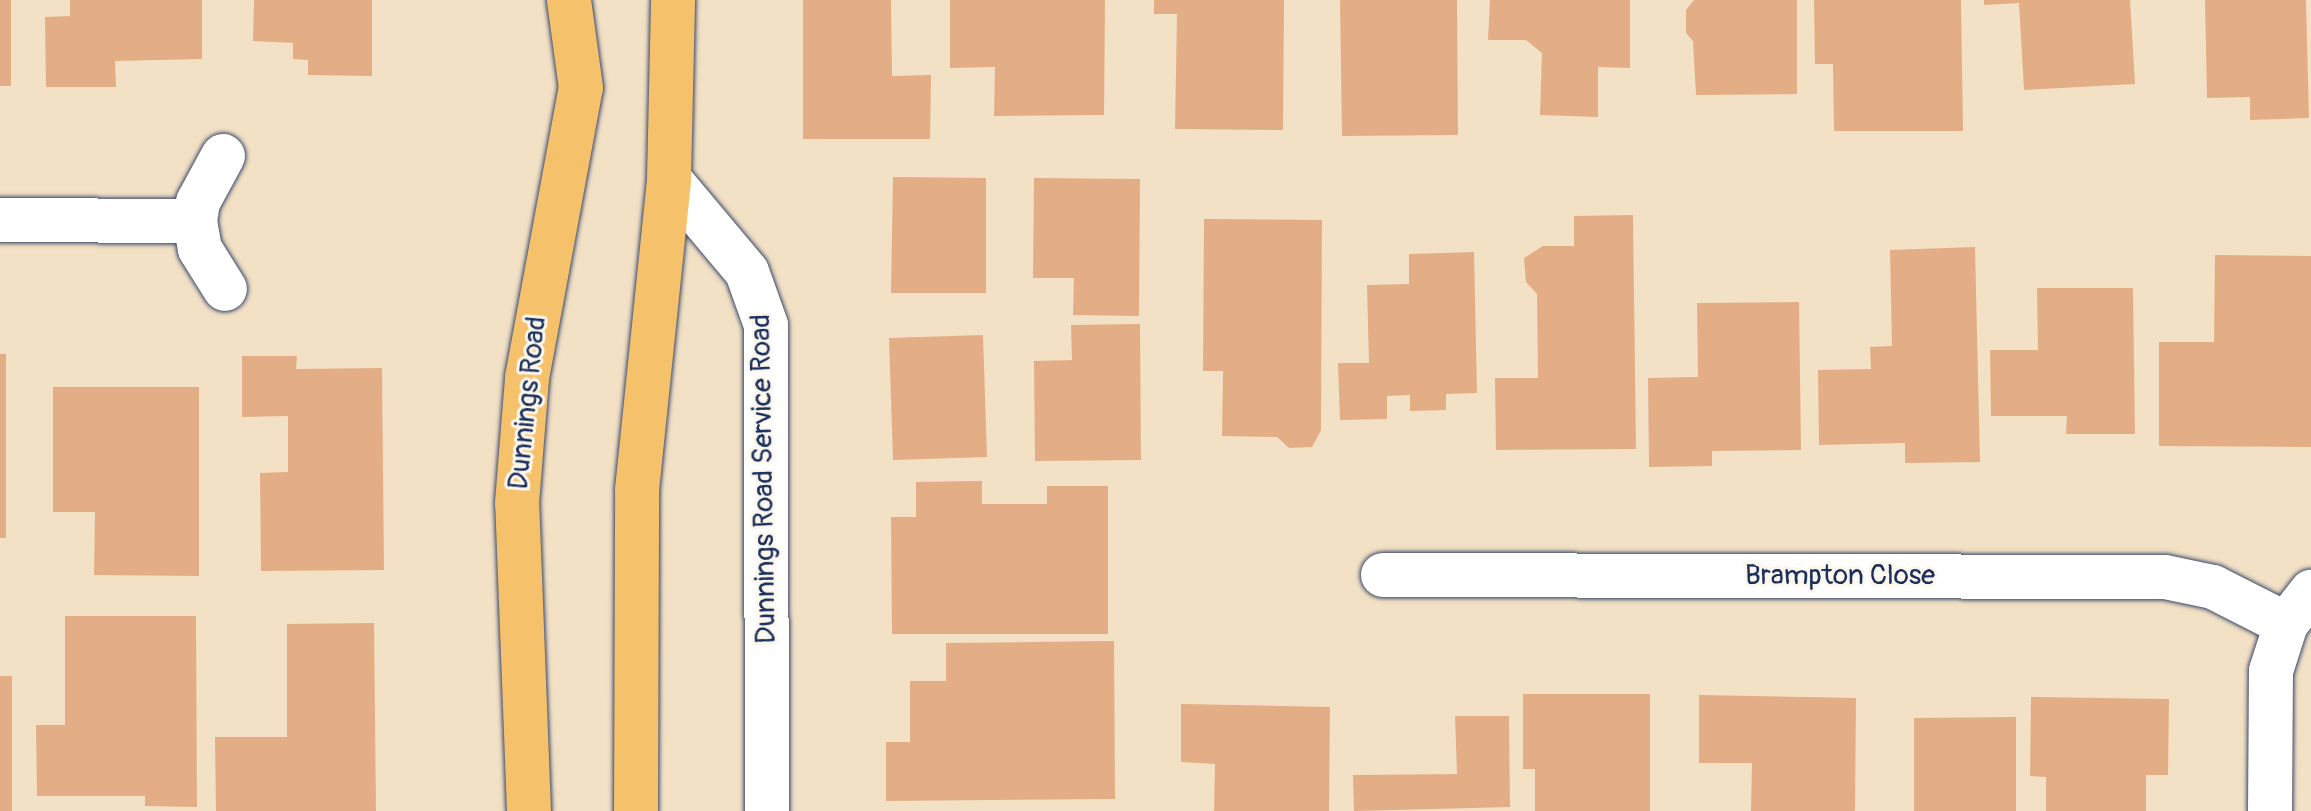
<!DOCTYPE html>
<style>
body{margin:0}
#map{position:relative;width:2311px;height:811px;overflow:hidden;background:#f3e1c5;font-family:Pangolin,sans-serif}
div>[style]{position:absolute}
.building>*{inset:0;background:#e3ad85}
.roads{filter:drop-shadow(0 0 2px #3b4a6d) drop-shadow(0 0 2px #3b4a6d)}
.minor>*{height:44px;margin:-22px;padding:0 22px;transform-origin:22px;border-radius:22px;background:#fff}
.major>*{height:44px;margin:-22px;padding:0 22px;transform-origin:22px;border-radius:22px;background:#f5c16b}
span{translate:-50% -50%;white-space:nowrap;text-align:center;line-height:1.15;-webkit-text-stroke:6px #fbf7ec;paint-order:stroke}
.street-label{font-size:28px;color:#1b2f5e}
</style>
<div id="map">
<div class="building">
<div style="clip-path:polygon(0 0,11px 0,11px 86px,0 86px)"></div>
<div style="clip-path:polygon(70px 0,202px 0,202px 59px,115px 61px,116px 87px,46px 87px,45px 17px,70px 16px)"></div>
<div style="clip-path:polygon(254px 0,372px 0,372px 76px,308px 75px,308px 60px,293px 59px,293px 43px,253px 41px)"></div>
<div style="clip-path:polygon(803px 0,891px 0,892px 76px,931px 75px,930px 139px,803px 139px)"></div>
<div style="clip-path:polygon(950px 0,1105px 0,1104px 115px,994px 116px,995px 67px,950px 68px)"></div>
<div style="clip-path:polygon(1154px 0,1284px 0,1283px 130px,1175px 129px,1177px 14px,1154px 14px)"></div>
<div style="clip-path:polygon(1340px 0,1457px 0,1458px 135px,1342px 136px)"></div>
<div style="clip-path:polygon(1490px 0,1630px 0,1630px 68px,1598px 67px,1598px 117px,1540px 115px,1542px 53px,1526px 40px,1488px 40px)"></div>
<div style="clip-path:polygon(1694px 0,1797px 0,1797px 94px,1696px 95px,1693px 41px,1686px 33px,1686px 10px)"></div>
<div style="clip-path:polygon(1814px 0,1961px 0,1963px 131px,1834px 131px,1833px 64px,1815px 64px)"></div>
<div style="clip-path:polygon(1984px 0,2130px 0,2135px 84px,2024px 90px,2019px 3px,1984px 5px)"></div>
<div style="clip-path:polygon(2205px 0,2306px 0,2309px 118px,2250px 120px,2250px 97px,2207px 98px)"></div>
<div style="clip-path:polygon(893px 177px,986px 178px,986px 293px,891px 293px)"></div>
<div style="clip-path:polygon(1034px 178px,1140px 179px,1139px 316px,1073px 315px,1074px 278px,1033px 278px)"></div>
<div style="clip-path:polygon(1633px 215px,1636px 449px,1496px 450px,1495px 378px,1538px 378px,1537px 294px,1526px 282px,1524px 258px,1543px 246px,1574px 246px,1574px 216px)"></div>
<div style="clip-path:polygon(1204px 219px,1322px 220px,1321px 430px,1312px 447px,1289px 448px,1277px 437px,1222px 436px,1223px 371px,1203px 371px)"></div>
<div style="clip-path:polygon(1975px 247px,1980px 462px,1905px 463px,1905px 443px,1819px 445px,1818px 370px,1871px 369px,1870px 347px,1892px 346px,1890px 250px)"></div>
<div style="clip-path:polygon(1474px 252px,1477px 393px,1446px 394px,1446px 410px,1410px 411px,1410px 395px,1387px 396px,1387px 419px,1340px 420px,1338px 363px,1369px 363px,1367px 285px,1409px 284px,1409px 254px)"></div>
<div style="clip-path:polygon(2215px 255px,2311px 256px,2311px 447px,2159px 446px,2159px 342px,2214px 342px)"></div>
<div style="clip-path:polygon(2037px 288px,2133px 288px,2135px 434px,2066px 434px,2067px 416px,1991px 416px,1990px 350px,2038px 350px)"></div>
<div style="clip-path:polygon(1799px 302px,1801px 450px,1712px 451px,1712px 466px,1649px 467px,1648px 378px,1698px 377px,1697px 303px)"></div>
<div style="clip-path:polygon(1140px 324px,1141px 460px,1035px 461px,1034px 361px,1072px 360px,1071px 325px)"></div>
<div style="clip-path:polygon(983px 335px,987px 457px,893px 460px,889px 338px)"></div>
<div style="clip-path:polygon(0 354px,6px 354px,6px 538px,0 538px)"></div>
<div style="clip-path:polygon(242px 356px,297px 356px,296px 369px,382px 368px,384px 570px,261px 571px,260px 473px,288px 472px,288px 416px,242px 417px)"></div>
<div style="clip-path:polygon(53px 387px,199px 387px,199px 576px,94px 575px,95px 512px,53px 512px)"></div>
<div style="clip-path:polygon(982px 481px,982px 504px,1047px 504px,1047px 486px,1108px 486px,1108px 634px,892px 634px,891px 517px,916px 517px,916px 482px)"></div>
<div style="clip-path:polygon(65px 616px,196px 616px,197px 807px,145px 806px,145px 796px,37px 796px,36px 725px,65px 725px)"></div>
<div style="clip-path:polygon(374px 623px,376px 811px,216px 811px,215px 737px,287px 737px,287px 624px)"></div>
<div style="clip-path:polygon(1114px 641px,1115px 799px,886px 801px,886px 742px,910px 742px,910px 681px,946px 681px,946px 643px)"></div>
<div style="clip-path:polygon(0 676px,12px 676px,12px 811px,0 811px)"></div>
<div style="clip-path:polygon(1523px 694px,1650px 694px,1650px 811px,1535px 811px,1535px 769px,1523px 769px)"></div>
<div style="clip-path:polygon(1699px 695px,1856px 698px,1855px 811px,1751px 811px,1752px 763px,1699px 763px)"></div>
<div style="clip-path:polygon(2031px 697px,2169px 699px,2168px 775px,2146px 775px,2146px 811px,2046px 811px,2046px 777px,2030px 776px)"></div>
<div style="clip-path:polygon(1181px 704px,1330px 707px,1329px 811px,1214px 811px,1215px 764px,1181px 762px)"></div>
<div style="clip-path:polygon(1455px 716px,1509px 716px,1510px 807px,1354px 811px,1353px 775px,1457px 774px)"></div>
<div style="clip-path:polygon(2016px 717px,2016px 811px,1914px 811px,1914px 718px)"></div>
</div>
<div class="roads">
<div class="minor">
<div style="left:223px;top:156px;width:52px;rotate:118.5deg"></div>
<div style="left:198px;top:202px;width:19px;rotate:99deg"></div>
<div style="left:195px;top:221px;width:28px;rotate:80deg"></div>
<div style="left:200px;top:249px;width:47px;rotate:58deg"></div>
<div style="left:669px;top:179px;width:121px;rotate:50deg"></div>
<div style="left:747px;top:272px;width:56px;rotate:70.3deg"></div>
<div style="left:766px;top:325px;width:486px;rotate:89.9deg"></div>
<div style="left:0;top:220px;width:195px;rotate:0.3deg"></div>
<div style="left:1383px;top:575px;width:782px;rotate:0.15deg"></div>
<div style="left:2165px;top:577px;width:49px;rotate:11.8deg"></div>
<div style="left:2213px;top:587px;width:82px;rotate:26.9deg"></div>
<div style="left:2270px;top:811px;width:140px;rotate:-89.6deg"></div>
<div style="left:2271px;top:671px;width:49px;rotate:-72.3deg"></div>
<div style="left:2286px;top:624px;width:41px;rotate:-52deg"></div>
</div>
<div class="major">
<div style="left:529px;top:811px;width:308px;rotate:-92.2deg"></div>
<div style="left:517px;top:503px;width:125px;rotate:-85.4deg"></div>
<div style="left:527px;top:378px;width:295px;rotate:-79.5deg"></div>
<div style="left:581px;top:88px;width:89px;rotate:-97.8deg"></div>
<div style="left:636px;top:811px;width:321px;rotate:-89.8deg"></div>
<div style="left:637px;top:490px;width:313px;rotate:-84.1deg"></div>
<div style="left:669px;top:179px;width:179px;rotate:-88.7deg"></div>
</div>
</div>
<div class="street-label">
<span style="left:528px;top:403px;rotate:-84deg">Dunnings Road</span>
<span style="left:764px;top:479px;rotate:-91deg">Dunnings Road Service Road</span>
<span style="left:1840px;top:576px">Brampton Close</span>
</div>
</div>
